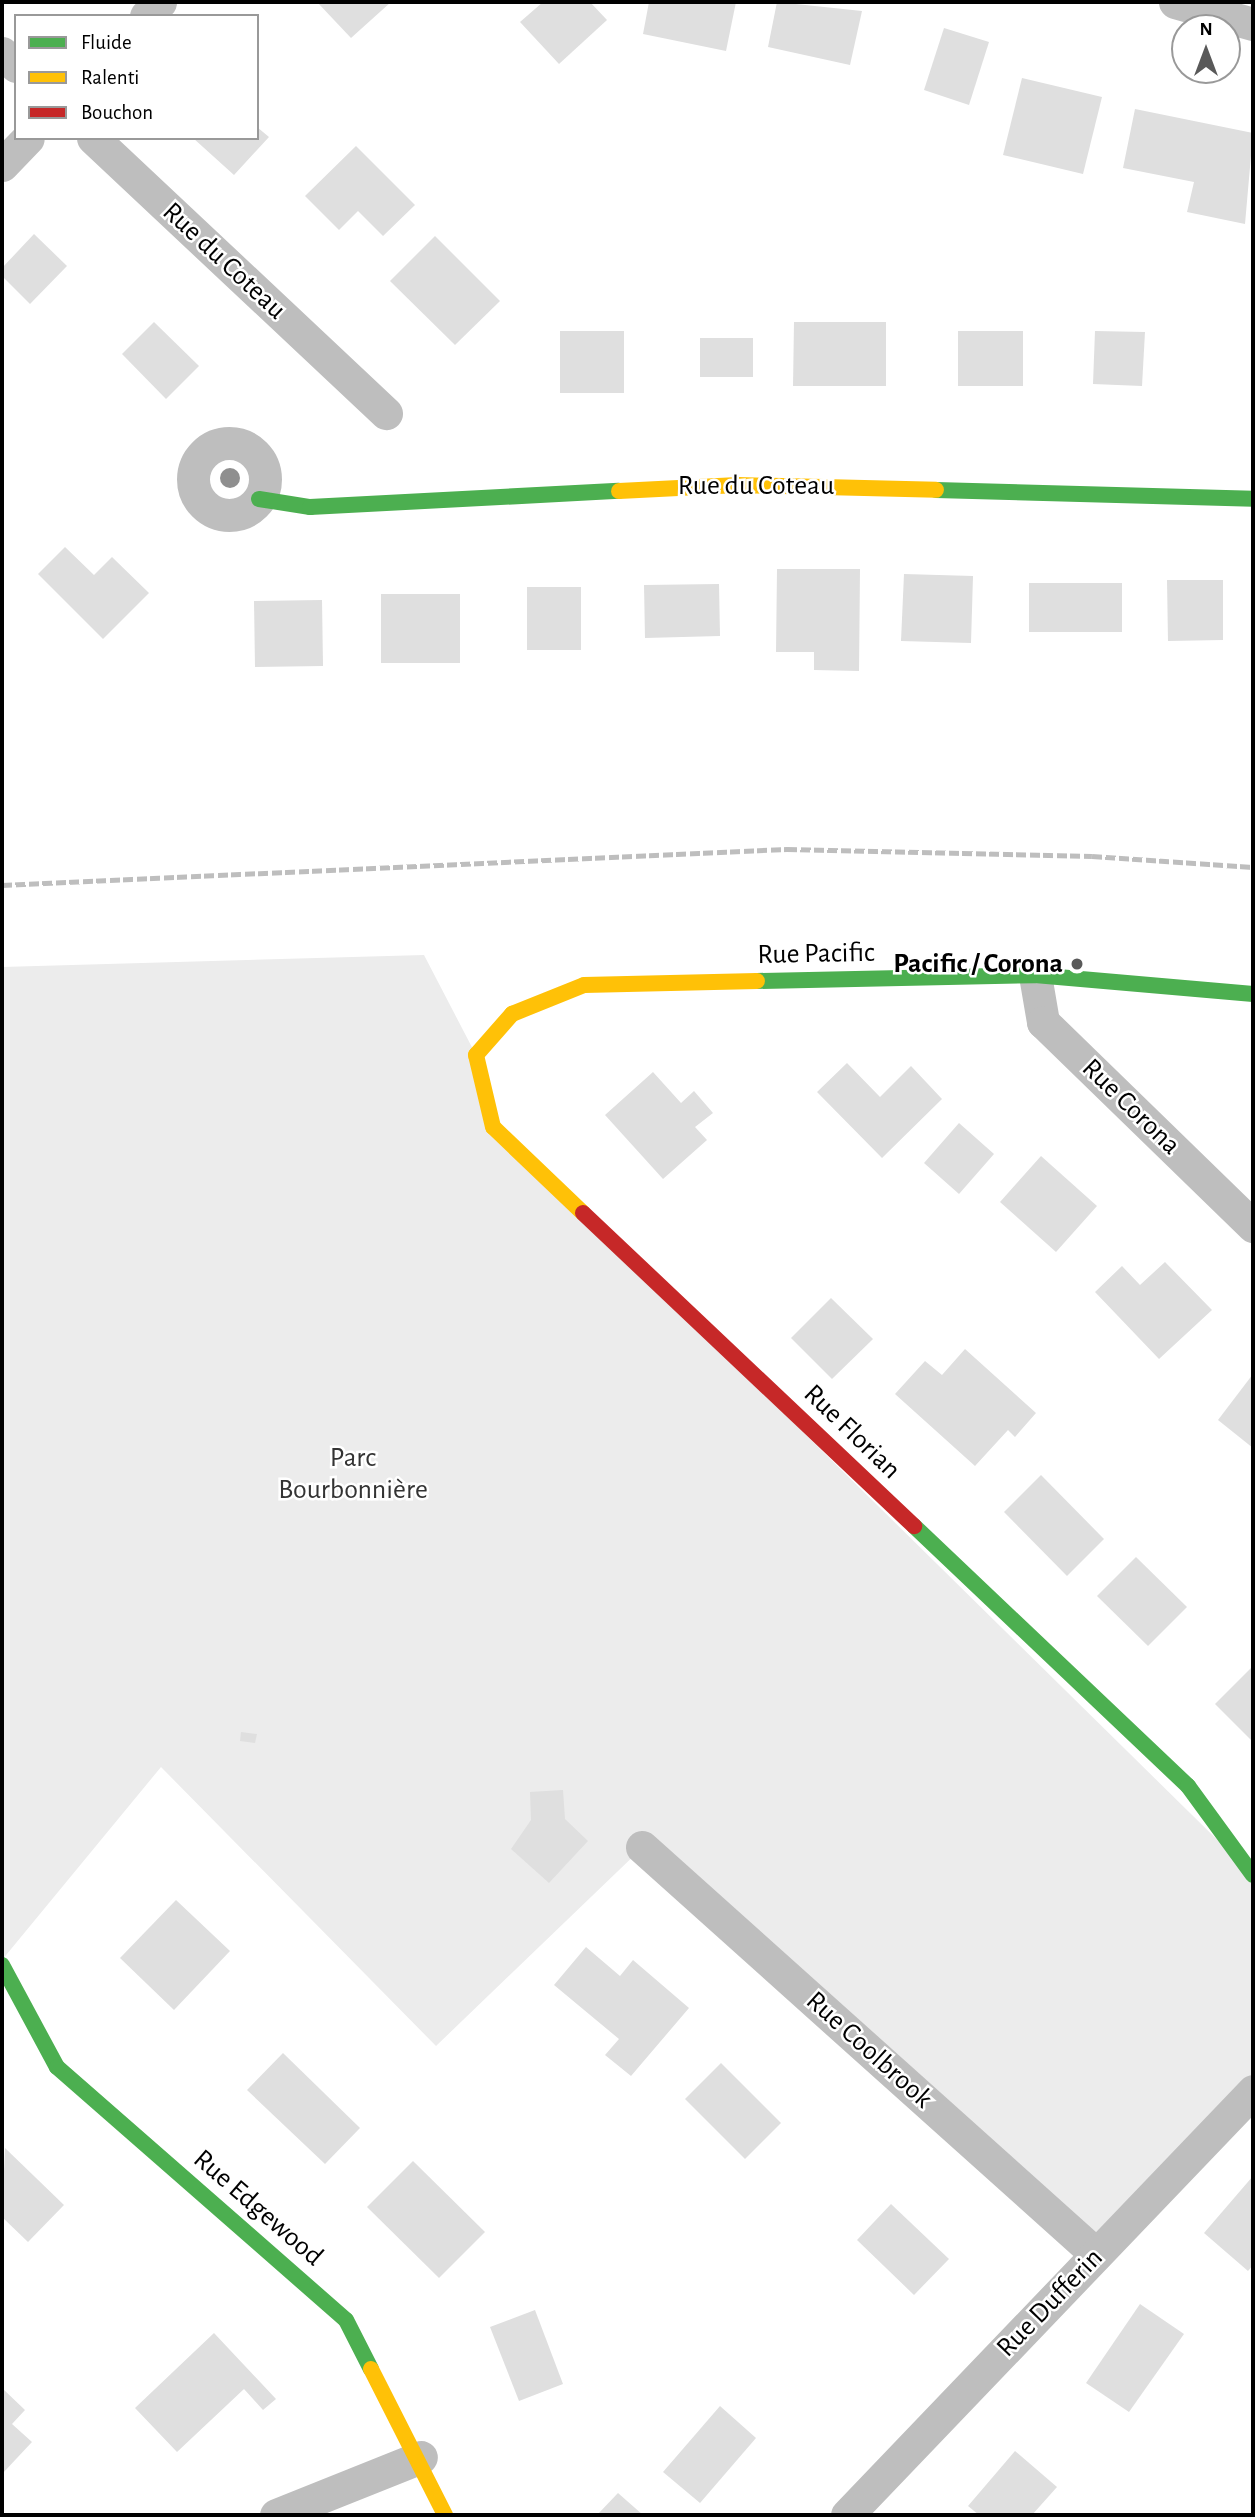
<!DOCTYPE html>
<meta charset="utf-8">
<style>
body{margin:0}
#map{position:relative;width:1255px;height:2517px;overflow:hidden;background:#fff;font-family:"Alegreya Sans",sans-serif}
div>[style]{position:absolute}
.green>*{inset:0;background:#ececec}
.building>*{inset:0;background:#dfdfdf}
.street>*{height:33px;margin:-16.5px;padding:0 16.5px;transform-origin:16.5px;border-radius:16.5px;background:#bebebe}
.street>.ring{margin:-16.5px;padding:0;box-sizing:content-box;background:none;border:33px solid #bebebe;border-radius:50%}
.fast>*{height:16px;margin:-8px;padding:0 8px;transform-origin:8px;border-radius:8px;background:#4caf50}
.slow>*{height:16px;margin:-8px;padding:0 8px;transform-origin:8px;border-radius:8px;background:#ffc107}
.jam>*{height:16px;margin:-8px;padding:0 8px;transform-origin:8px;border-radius:8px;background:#c62828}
.rail>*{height:5px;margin-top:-2.5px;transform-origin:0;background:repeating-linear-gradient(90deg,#bebebe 0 10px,transparent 0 13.5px)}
.trees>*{width:20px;height:20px;margin:-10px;border-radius:50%;background:#8f8f8f}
.dots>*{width:19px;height:19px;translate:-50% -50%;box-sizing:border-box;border:4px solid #fff;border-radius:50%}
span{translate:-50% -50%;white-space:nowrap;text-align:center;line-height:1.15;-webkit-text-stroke:5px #fff;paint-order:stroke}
.street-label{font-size:28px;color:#000}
.poi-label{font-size:28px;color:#000;font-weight:700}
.right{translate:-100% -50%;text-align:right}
.park-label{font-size:28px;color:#333}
.frame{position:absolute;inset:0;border:4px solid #000;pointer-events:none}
.legend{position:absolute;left:14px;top:14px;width:245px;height:126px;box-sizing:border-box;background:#fff;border:2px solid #999;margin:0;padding:9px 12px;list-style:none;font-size:21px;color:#000}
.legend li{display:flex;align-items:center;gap:14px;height:35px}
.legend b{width:35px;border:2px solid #999}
.north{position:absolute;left:1171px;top:14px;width:70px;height:70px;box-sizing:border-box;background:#fff;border:2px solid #999;border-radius:50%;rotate:0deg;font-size:19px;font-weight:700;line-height:28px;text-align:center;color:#000}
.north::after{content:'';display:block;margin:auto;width:24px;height:32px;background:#595959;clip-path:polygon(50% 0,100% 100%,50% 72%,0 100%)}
</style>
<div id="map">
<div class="green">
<div style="clip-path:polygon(424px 955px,476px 1055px,493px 1127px,1253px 1875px,1253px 2091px,1096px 2254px,643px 1847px,436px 2046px,161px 1767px,2px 1960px,2px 967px)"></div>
</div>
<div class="building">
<div style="clip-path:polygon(317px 2px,391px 2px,351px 38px)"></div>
<div style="clip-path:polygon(543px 2px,590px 2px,607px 20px,559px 64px,520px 22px)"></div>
<div style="clip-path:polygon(649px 2px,736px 2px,726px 51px,643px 34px)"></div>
<div style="clip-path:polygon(777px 2px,862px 11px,850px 65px,768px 47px)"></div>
<div style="clip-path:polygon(944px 28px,989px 42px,969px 105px,924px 90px)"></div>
<div style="clip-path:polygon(1022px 78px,1102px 97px,1083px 174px,1003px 155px)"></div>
<div style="clip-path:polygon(1135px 109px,1253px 133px,1245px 224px,1187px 212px,1194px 182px,1123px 168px)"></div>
<div style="clip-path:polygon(257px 127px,269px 137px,234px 175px,193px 138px,257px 138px)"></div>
<div style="clip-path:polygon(356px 146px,415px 205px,383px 236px,358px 211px,339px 230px,305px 196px)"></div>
<div style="clip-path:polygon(34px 234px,67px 266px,30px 304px,2px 276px,2px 268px)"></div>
<div style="clip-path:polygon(435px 236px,500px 301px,455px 345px,390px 281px)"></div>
<div style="clip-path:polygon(154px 322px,199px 366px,166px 399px,122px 354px)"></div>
<div style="clip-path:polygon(794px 322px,886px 322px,886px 386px,793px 386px)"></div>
<div style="clip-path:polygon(560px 331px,624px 331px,624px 393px,560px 393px)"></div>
<div style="clip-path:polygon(958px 331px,1023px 331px,1023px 386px,958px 386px)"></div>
<div style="clip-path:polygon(1095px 331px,1145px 332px,1142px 386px,1093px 384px)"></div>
<div style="clip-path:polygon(700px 338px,753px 338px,753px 377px,700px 377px)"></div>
<div style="clip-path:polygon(65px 547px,94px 575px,112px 557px,149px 593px,103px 639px,38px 574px)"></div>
<div style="clip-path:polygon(777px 569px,860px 569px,859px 671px,814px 670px,814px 652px,776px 652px)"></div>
<div style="clip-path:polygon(904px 574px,973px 576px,971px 643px,901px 641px)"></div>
<div style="clip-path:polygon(1167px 580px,1223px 580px,1223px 640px,1168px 641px)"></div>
<div style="clip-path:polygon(1029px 583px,1122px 583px,1122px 632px,1029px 632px)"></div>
<div style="clip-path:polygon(719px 584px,720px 636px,645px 638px,644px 585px)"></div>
<div style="clip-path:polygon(527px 587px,581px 587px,581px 650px,527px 650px)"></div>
<div style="clip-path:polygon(381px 594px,460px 594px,460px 663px,381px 663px)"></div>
<div style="clip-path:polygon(322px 600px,323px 666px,255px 667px,254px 601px)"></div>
<div style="clip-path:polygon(847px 1063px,880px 1097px,911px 1066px,942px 1099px,882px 1158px,817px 1092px)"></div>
<div style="clip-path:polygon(653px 1072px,681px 1103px,694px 1091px,713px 1113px,695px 1127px,707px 1140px,663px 1179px,605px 1115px)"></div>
<div style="clip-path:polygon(959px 1123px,994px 1154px,959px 1194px,924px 1163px)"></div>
<div style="clip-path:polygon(1041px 1156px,1097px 1206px,1056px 1252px,1000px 1202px)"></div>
<div style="clip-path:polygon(1165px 1262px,1212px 1310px,1159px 1359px,1095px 1292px,1122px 1266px,1140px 1285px)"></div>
<div style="clip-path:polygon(831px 1298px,873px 1339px,832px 1379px,791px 1338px)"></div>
<div style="clip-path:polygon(965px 1349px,1036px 1413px,1015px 1437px,1008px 1430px,975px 1466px,895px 1394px,925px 1361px,942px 1375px)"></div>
<div style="clip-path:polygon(1253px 1374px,1253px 1448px,1218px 1420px)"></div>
<div style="clip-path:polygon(1041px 1475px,1104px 1539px,1067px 1576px,1004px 1512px)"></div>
<div style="clip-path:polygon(1136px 1557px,1187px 1607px,1148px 1646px,1097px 1596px)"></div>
<div style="clip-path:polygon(1251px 1668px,1253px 1670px,1253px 1742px,1215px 1704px)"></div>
<div style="clip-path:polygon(241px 1732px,257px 1734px,255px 1743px,240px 1741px)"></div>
<div style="clip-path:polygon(563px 1790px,565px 1819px,588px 1841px,549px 1883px,511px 1849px,531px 1820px,530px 1792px)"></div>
<div style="clip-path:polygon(176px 1900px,230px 1951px,174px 2010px,120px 1958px)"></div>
<div style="clip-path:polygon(586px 1947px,620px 1976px,633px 1960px,689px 2008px,631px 2076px,605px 2055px,619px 2039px,554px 1985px)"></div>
<div style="clip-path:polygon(283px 2053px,360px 2128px,325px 2164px,247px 2090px)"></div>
<div style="clip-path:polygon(721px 2063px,781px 2123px,745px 2159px,685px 2099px)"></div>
<div style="clip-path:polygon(5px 2148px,64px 2205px,28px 2242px,2px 2217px)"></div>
<div style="clip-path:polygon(413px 2161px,485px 2232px,439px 2278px,367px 2207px)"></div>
<div style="clip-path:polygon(1253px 2176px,1253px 2265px,1248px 2271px,1204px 2233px)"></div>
<div style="clip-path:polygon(891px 2204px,949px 2259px,914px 2295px,857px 2240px)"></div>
<div style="clip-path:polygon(1140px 2304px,1184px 2334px,1129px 2412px,1086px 2383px)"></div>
<div style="clip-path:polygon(535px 2310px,563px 2384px,519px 2401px,490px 2327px)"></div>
<div style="clip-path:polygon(214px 2333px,276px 2399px,263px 2410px,244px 2389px,177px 2452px,135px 2408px)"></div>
<div style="clip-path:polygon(2px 2388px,25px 2410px,12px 2424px,32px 2442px,2px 2474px)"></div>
<div style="clip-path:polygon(720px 2406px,756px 2438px,700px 2503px,663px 2472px)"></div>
<div style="clip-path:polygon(1015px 2451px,1057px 2487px,1032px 2515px,979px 2515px,968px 2506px)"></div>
<div style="clip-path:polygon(618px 2493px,643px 2515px,597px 2515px)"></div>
</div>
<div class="street">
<div style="left:1175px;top:2px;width:81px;rotate:15.8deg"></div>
<div style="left:146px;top:16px;width:20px;rotate:-45deg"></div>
<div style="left:2px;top:53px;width:19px;rotate:43deg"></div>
<div style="left:93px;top:138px;width:402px;rotate:43.2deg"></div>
<div style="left:2px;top:165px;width:37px;rotate:-46deg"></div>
<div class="ring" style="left:193px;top:443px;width:39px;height:39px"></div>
<div style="left:1035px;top:975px;width:48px;rotate:80.3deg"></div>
<div style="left:1043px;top:1022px;width:293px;rotate:44.2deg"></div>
<div style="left:642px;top:1847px;width:610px;rotate:41.88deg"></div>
<div style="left:276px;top:2515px;width:156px;rotate:-21.8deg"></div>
<div style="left:847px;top:2515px;width:587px;rotate:-46.24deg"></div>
</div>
<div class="fast">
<div style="left:936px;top:490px;width:317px;rotate:1.6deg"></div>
<div style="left:259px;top:499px;width:52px;rotate:8.9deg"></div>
<div style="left:310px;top:507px;width:309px;rotate:-3deg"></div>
<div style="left:757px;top:981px;width:278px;rotate:-1.2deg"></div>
<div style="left:1035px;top:975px;width:219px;rotate:5deg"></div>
<div style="left:914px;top:1526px;width:378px;rotate:43.5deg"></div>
<div style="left:1188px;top:1786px;width:110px;rotate:53.9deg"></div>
<div style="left:2px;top:1965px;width:116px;rotate:61.7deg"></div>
<div style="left:57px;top:2067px;width:384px;rotate:41.2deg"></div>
<div style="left:346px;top:2320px;width:55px;rotate:63deg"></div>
</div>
<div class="slow">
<div style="left:619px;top:491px;width:119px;rotate:-2.9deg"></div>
<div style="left:738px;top:485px;width:198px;rotate:1.4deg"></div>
<div style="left:583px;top:1213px;width:124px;rotate:-136.3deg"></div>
<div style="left:493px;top:1127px;width:74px;rotate:-103.3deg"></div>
<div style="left:476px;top:1055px;width:55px;rotate:-48.7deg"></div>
<div style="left:512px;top:1014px;width:78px;rotate:-21.9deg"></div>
<div style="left:584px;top:985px;width:173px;rotate:-1.3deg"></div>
<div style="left:371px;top:2369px;width:164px;rotate:63.1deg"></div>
</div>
<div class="jam">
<div style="left:583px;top:1213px;width:456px;rotate:43.4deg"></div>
</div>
<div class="rail">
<div style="left:2px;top:885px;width:786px;rotate:-2.63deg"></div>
<div style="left:787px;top:849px;width:305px;rotate:1.3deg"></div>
<div style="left:1092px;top:856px;width:161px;rotate:3.9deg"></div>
</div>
<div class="trees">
<div style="left:230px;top:478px"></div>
</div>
<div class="dots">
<div style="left:1077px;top:964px;background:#595959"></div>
</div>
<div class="street-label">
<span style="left:224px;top:261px;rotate:43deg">Rue du Coteau</span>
<span style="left:756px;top:486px">Rue du Coteau</span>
<span style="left:816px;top:954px;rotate:-1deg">Rue Pacific</span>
<span style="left:1131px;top:1107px;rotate:44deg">Rue Corona</span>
<span style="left:852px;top:1432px;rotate:44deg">Rue Florian</span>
<span style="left:869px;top:2050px;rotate:42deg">Rue Coolbrook</span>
<span style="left:258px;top:2208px;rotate:41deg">Rue Edgewood</span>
<span style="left:1050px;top:2303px;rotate:-46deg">Rue Dufferin</span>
</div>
<div class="poi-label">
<span class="right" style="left:1063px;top:964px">Pacific / Corona</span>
</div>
<div class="park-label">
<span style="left:353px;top:1474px">Parc<br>Bourbonnière</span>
</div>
<div class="frame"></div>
<ul class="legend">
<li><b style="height:9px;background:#4caf50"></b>Fluide</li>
<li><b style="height:9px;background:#ffc107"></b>Ralenti</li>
<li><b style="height:9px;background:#c62828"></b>Bouchon</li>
</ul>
<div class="north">N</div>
</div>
